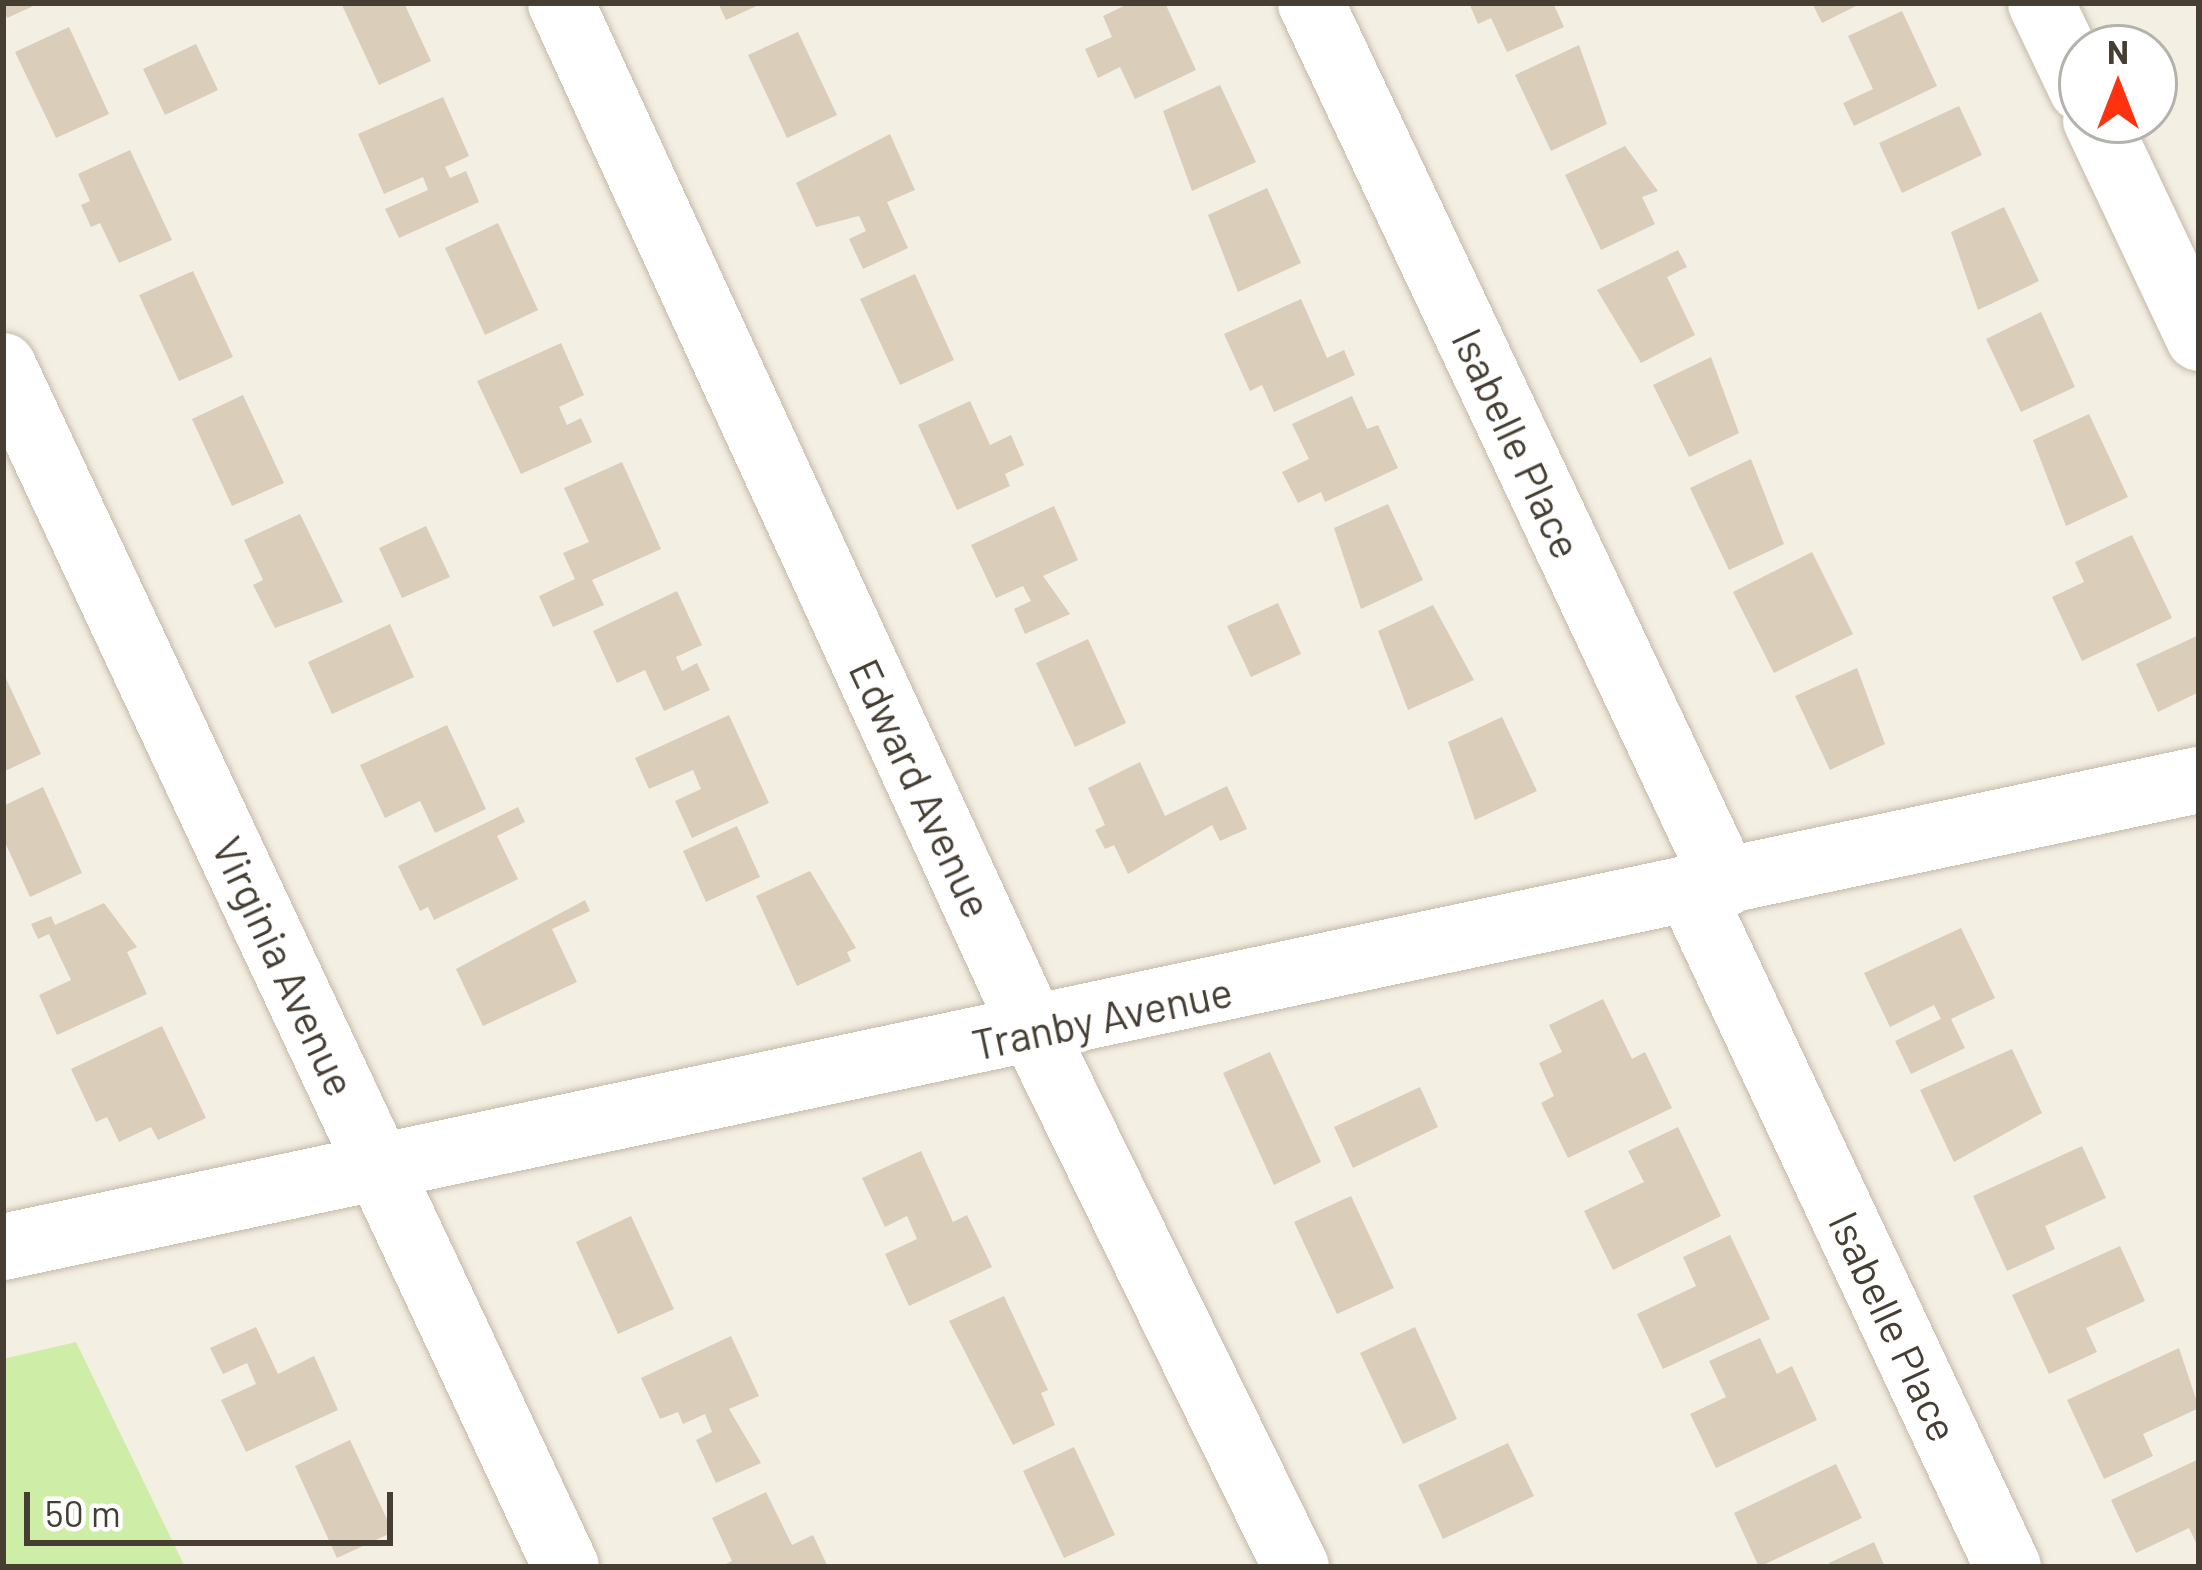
<!DOCTYPE html>
<style>
body{margin:0}
#map{position:relative;width:2202px;height:1570px;overflow:hidden;background:#f4efe3;font-family:Barlow,sans-serif}
div>[style]{position:absolute}
.green>*{inset:0;background:#ceeda7}
.building>*{inset:0;background:#dacdba}
.roads{filter:drop-shadow(0 0 3px #c3b9a8) drop-shadow(0 0 3px #c3b9a8)}
.minor>*{height:66px;margin:-33px;padding:0 33px;transform-origin:33px;border-radius:33px;background:#fff}
span{translate:-50% -50%;white-space:nowrap;text-align:center;line-height:1.15;-webkit-text-stroke:9px #fff;paint-order:stroke}
.street-label{font-size:42px;color:#463e33}
.frame{position:absolute;inset:0;border:6px solid #463e33;pointer-events:none}
.north{position:absolute;left:2058px;top:24px;width:120px;height:120px;box-sizing:border-box;background:#fff;border:3px solid #b5b2ad;border-radius:50%;rotate:0deg;font-size:33px;font-weight:700;line-height:48px;text-align:center;color:#463e33}
.north::after{content:'';display:block;margin:auto;width:42px;height:54px;background:#ff310f;clip-path:polygon(50% 0,100% 100%,50% 72%,0 100%)}
.scale{position:absolute;left:24px;top:1492px;width:369px;height:54px;box-sizing:border-box;border:6px solid #463e33;border-top:0;padding-left:15px;font-size:36px;line-height:42px;white-space:nowrap;color:#463e33;-webkit-text-stroke:9px #fff;paint-order:stroke}
</style>
<div id="map">
<div class="green">
<div style="clip-path:polygon(76px 1342px,185px 1567px,3px 1567px,3px 1359px)"></div>
</div>
<div class="building">
<div style="clip-path:polygon(3px 3px,40px 3px,7px 18px)"></div>
<div style="clip-path:polygon(341px 3px,404px 3px,431px 61px,379px 85px)"></div>
<div style="clip-path:polygon(718px 3px,763px 3px,726px 20px)"></div>
<div style="clip-path:polygon(1130px 3px,1165px 3px,1196px 70px,1135px 99px,1120px 67px,1098px 78px,1085px 49px,1112px 37px,1103px 16px)"></div>
<div style="clip-path:polygon(1469px 3px,1553px 3px,1564px 27px,1507px 52px,1491px 18px,1478px 24px)"></div>
<div style="clip-path:polygon(1812px 3px,1862px 3px,1822px 23px)"></div>
<div style="clip-path:polygon(1902px 11px,1937px 86px,1854px 126px,1843px 103px,1873px 89px,1848px 36px)"></div>
<div style="clip-path:polygon(69px 27px,109px 114px,56px 138px,15px 52px)"></div>
<div style="clip-path:polygon(798px 32px,837px 115px,787px 138px,748px 55px)"></div>
<div style="clip-path:polygon(196px 44px,218px 90px,165px 115px,143px 69px)"></div>
<div style="clip-path:polygon(1579px 45px,1607px 124px,1551px 151px,1515px 75px)"></div>
<div style="clip-path:polygon(1220px 85px,1256px 162px,1192px 191px,1163px 111px)"></div>
<div style="clip-path:polygon(443px 97px,469px 156px,445px 167px,450px 178px,466px 171px,479px 202px,399px 238px,385px 209px,428px 190px,423px 177px,384px 194px,358px 134px)"></div>
<div style="clip-path:polygon(1959px 106px,1982px 155px,1902px 193px,1879px 143px)"></div>
<div style="clip-path:polygon(890px 134px,915px 190px,887px 202px,908px 248px,863px 269px,849px 239px,866px 231px,859px 216px,816px 227px,796px 183px)"></div>
<div style="clip-path:polygon(1625px 146px,1658px 191px,1642px 197px,1655px 224px,1601px 250px,1565px 175px)"></div>
<div style="clip-path:polygon(130px 150px,172px 240px,119px 263px,100px 223px,91px 227px,81px 205px,90px 201px,78px 174px)"></div>
<div style="clip-path:polygon(1267px 188px,1301px 263px,1238px 292px,1208px 215px)"></div>
<div style="clip-path:polygon(2004px 207px,2039px 281px,1978px 310px,1951px 232px)"></div>
<div style="clip-path:polygon(498px 223px,538px 310px,485px 335px,445px 248px)"></div>
<div style="clip-path:polygon(1678px 250px,1687px 267px,1667px 277px,1695px 335px,1641px 363px,1597px 290px)"></div>
<div style="clip-path:polygon(193px 271px,233px 357px,179px 381px,139px 295px)"></div>
<div style="clip-path:polygon(915px 274px,954px 360px,900px 385px,860px 299px)"></div>
<div style="clip-path:polygon(1301px 299px,1327px 358px,1344px 350px,1355px 375px,1274px 412px,1262px 385px,1250px 391px,1224px 334px)"></div>
<div style="clip-path:polygon(2041px 312px,2075px 387px,2021px 412px,1986px 339px)"></div>
<div style="clip-path:polygon(561px 343px,584px 395px,559px 407px,567px 425px,581px 418px,592px 442px,521px 474px,477px 381px)"></div>
<div style="clip-path:polygon(1711px 357px,1739px 433px,1689px 457px,1653px 385px)"></div>
<div style="clip-path:polygon(243px 395px,284px 483px,232px 506px,192px 419px)"></div>
<div style="clip-path:polygon(1352px 396px,1367px 429px,1378px 425px,1398px 468px,1325px 502px,1321px 492px,1298px 503px,1282px 472px,1309px 459px,1292px 424px)"></div>
<div style="clip-path:polygon(970px 401px,990px 445px,1011px 435px,1024px 465px,1005px 474px,1010px 486px,957px 510px,918px 425px)"></div>
<div style="clip-path:polygon(2089px 414px,2128px 497px,2066px 526px,2033px 440px)"></div>
<div style="clip-path:polygon(1751px 459px,1784px 544px,1729px 570px,1690px 488px)"></div>
<div style="clip-path:polygon(622px 462px,661px 549px,592px 580px,604px 605px,553px 627px,539px 596px,575px 579px,563px 553px,589px 542px,564px 488px)"></div>
<div style="clip-path:polygon(1388px 504px,1423px 580px,1361px 609px,1334px 528px)"></div>
<div style="clip-path:polygon(1054px 506px,1078px 560px,1043px 576px,1070px 614px,1025px 634px,1014px 609px,1031px 601px,1023px 586px,996px 598px,971px 545px)"></div>
<div style="clip-path:polygon(300px 514px,343px 602px,275px 628px,253px 585px,263px 580px,244px 540px)"></div>
<div style="clip-path:polygon(426px 526px,450px 577px,402px 598px,379px 548px)"></div>
<div style="clip-path:polygon(2132px 535px,2172px 618px,2082px 661px,2052px 597px,2084px 582px,2075px 562px)"></div>
<div style="clip-path:polygon(1812px 552px,1853px 634px,1774px 673px,1733px 592px)"></div>
<div style="clip-path:polygon(677px 591px,702px 645px,676px 657px,682px 671px,697px 663px,710px 690px,664px 711px,645px 670px,617px 683px,593px 631px)"></div>
<div style="clip-path:polygon(1278px 603px,1301px 654px,1251px 677px,1227px 626px)"></div>
<div style="clip-path:polygon(1433px 605px,1474px 680px,1408px 710px,1378px 631px)"></div>
<div style="clip-path:polygon(390px 624px,414px 677px,332px 714px,308px 662px)"></div>
<div style="clip-path:polygon(2199px 635px,2199px 692px,2158px 712px,2136px 664px)"></div>
<div style="clip-path:polygon(1088px 639px,1126px 723px,1075px 747px,1036px 663px)"></div>
<div style="clip-path:polygon(1857px 668px,1885px 744px,1830px 770px,1795px 696px)"></div>
<div style="clip-path:polygon(3px 672px,41px 754px,3px 772px)"></div>
<div style="clip-path:polygon(729px 715px,769px 803px,692px 838px,675px 801px,701px 789px,693px 770px,649px 789px,635px 758px)"></div>
<div style="clip-path:polygon(1502px 717px,1537px 791px,1475px 820px,1448px 742px)"></div>
<div style="clip-path:polygon(447px 725px,486px 809px,435px 833px,420px 801px,385px 818px,360px 765px)"></div>
<div style="clip-path:polygon(1140px 762px,1165px 816px,1227px 786px,1247px 829px,1220px 841px,1212px 825px,1128px 874px,1114px 845px,1105px 849px,1095px 830px,1105px 825px,1088px 788px)"></div>
<div style="clip-path:polygon(43px 787px,82px 873px,30px 897px,3px 838px,3px 806px)"></div>
<div style="clip-path:polygon(518px 807px,525px 822px,497px 836px,518px 879px,434px 920px,428px 907px,420px 911px,398px 866px)"></div>
<div style="clip-path:polygon(737px 826px,760px 877px,706px 902px,683px 851px)"></div>
<div style="clip-path:polygon(810px 871px,856px 948px,847px 952px,851px 961px,797px 986px,756px 896px)"></div>
<div style="clip-path:polygon(585px 900px,590px 911px,552px 929px,577px 982px,483px 1026px,456px 969px)"></div>
<div style="clip-path:polygon(104px 903px,137px 947px,127px 952px,147px 994px,57px 1035px,39px 995px,71px 980px,49px 934px,38px 939px,31px 924px,51px 916px,55px 925px)"></div>
<div style="clip-path:polygon(1961px 928px,1995px 998px,1951px 1019px,1965px 1048px,1911px 1074px,1895px 1041px,1941px 1019px,1934px 1005px,1890px 1027px,1864px 973px)"></div>
<div style="clip-path:polygon(1603px 999px,1632px 1059px,1645px 1052px,1672px 1108px,1568px 1158px,1541px 1103px,1554px 1096px,1539px 1063px,1562px 1052px,1549px 1025px)"></div>
<div style="clip-path:polygon(162px 1026px,206px 1118px,158px 1140px,151px 1127px,119px 1142px,107px 1117px,96px 1122px,71px 1069px)"></div>
<div style="clip-path:polygon(2012px 1049px,2042px 1113px,1954px 1162px,1920px 1090px)"></div>
<div style="clip-path:polygon(1270px 1052px,1321px 1162px,1274px 1185px,1223px 1073px)"></div>
<div style="clip-path:polygon(1420px 1087px,1438px 1127px,1353px 1168px,1334px 1127px)"></div>
<div style="clip-path:polygon(1678px 1127px,1721px 1216px,1613px 1270px,1584px 1211px,1644px 1182px,1628px 1151px)"></div>
<div style="clip-path:polygon(2082px 1146px,2106px 1198px,2045px 1226px,2055px 1249px,2007px 1271px,1973px 1196px)"></div>
<div style="clip-path:polygon(921px 1151px,953px 1222px,967px 1215px,992px 1267px,909px 1306px,885px 1254px,917px 1239px,907px 1216px,885px 1227px,862px 1178px)"></div>
<div style="clip-path:polygon(1351px 1196px,1394px 1288px,1337px 1314px,1294px 1222px)"></div>
<div style="clip-path:polygon(631px 1216px,674px 1309px,618px 1334px,576px 1242px)"></div>
<div style="clip-path:polygon(1730px 1235px,1770px 1319px,1663px 1369px,1637px 1314px,1696px 1286px,1683px 1257px)"></div>
<div style="clip-path:polygon(2120px 1246px,2145px 1301px,2086px 1328px,2097px 1352px,2049px 1374px,2012px 1295px)"></div>
<div style="clip-path:polygon(1004px 1296px,1048px 1390px,1041px 1393px,1055px 1425px,1013px 1445px,949px 1321px)"></div>
<div style="clip-path:polygon(256px 1327px,278px 1374px,314px 1356px,338px 1410px,246px 1452px,221px 1400px,256px 1384px,247px 1363px,223px 1374px,210px 1348px)"></div>
<div style="clip-path:polygon(1415px 1327px,1457px 1419px,1403px 1444px,1360px 1353px)"></div>
<div style="clip-path:polygon(731px 1336px,759px 1396px,729px 1409px,761px 1463px,716px 1483px,696px 1440px,712px 1432px,705px 1414px,683px 1424px,678px 1412px,660px 1419px,641px 1378px)"></div>
<div style="clip-path:polygon(1760px 1338px,1777px 1374px,1792px 1366px,1817px 1420px,1716px 1468px,1690px 1414px,1726px 1397px,1709px 1361px)"></div>
<div style="clip-path:polygon(2179px 1348px,2199px 1408px,2143px 1434px,2153px 1456px,2104px 1479px,2067px 1400px)"></div>
<div style="clip-path:polygon(350px 1440px,393px 1532px,337px 1558px,295px 1466px)"></div>
<div style="clip-path:polygon(1508px 1443px,1534px 1496px,1443px 1539px,1418px 1485px)"></div>
<div style="clip-path:polygon(1074px 1447px,1115px 1535px,1064px 1558px,1023px 1471px)"></div>
<div style="clip-path:polygon(2199px 1459px,2199px 1549px,2189px 1528px,2136px 1553px,2111px 1500px)"></div>
<div style="clip-path:polygon(1836px 1464px,1862px 1518px,1759px 1567px,1734px 1513px)"></div>
<div style="clip-path:polygon(766px 1492px,792px 1545px,813px 1535px,828px 1567px,720px 1567px,732px 1561px,712px 1518px)"></div>
<div style="clip-path:polygon(1874px 1542px,1885px 1567px,1831px 1567px,1829px 1563px)"></div>
</div>
<div class="roads">
<div class="minor">
<div style="left:561px;top:3px;width:1133px;rotate:65.31deg"></div>
<div style="left:1034px;top:1032px;width:596px;rotate:63.91deg"></div>
<div style="left:1311px;top:3px;width:973px;rotate:64.75deg"></div>
<div style="left:2041px;top:3px;width:95px;rotate:64.5deg"></div>
<div style="left:2096px;top:120px;width:241px;rotate:64.7deg"></div>
<div style="left:3px;top:366px;width:1326px;rotate:64.88deg"></div>
<div style="left:1690px;top:890px;width:748px;rotate:64.84deg"></div>
<div style="left:3px;top:1247px;width:2245px;rotate:-12.01deg"></div>
</div>
</div>
<div class="street-label">
<span style="left:1518px;top:443px;rotate:65deg">Isabelle Place</span>
<span style="left:922px;top:788px;rotate:65deg">Edward Avenue</span>
<span style="left:285px;top:966px;rotate:65deg">Virginia Avenue</span>
<span style="left:1102px;top:1017px;rotate:-12deg">Tranby Avenue</span>
<span style="left:1895px;top:1326px;rotate:65deg">Isabelle Place</span>
</div>
<div class="frame"></div>
<div class="north">N</div>
<div class="scale">50 m</div>
</div>
